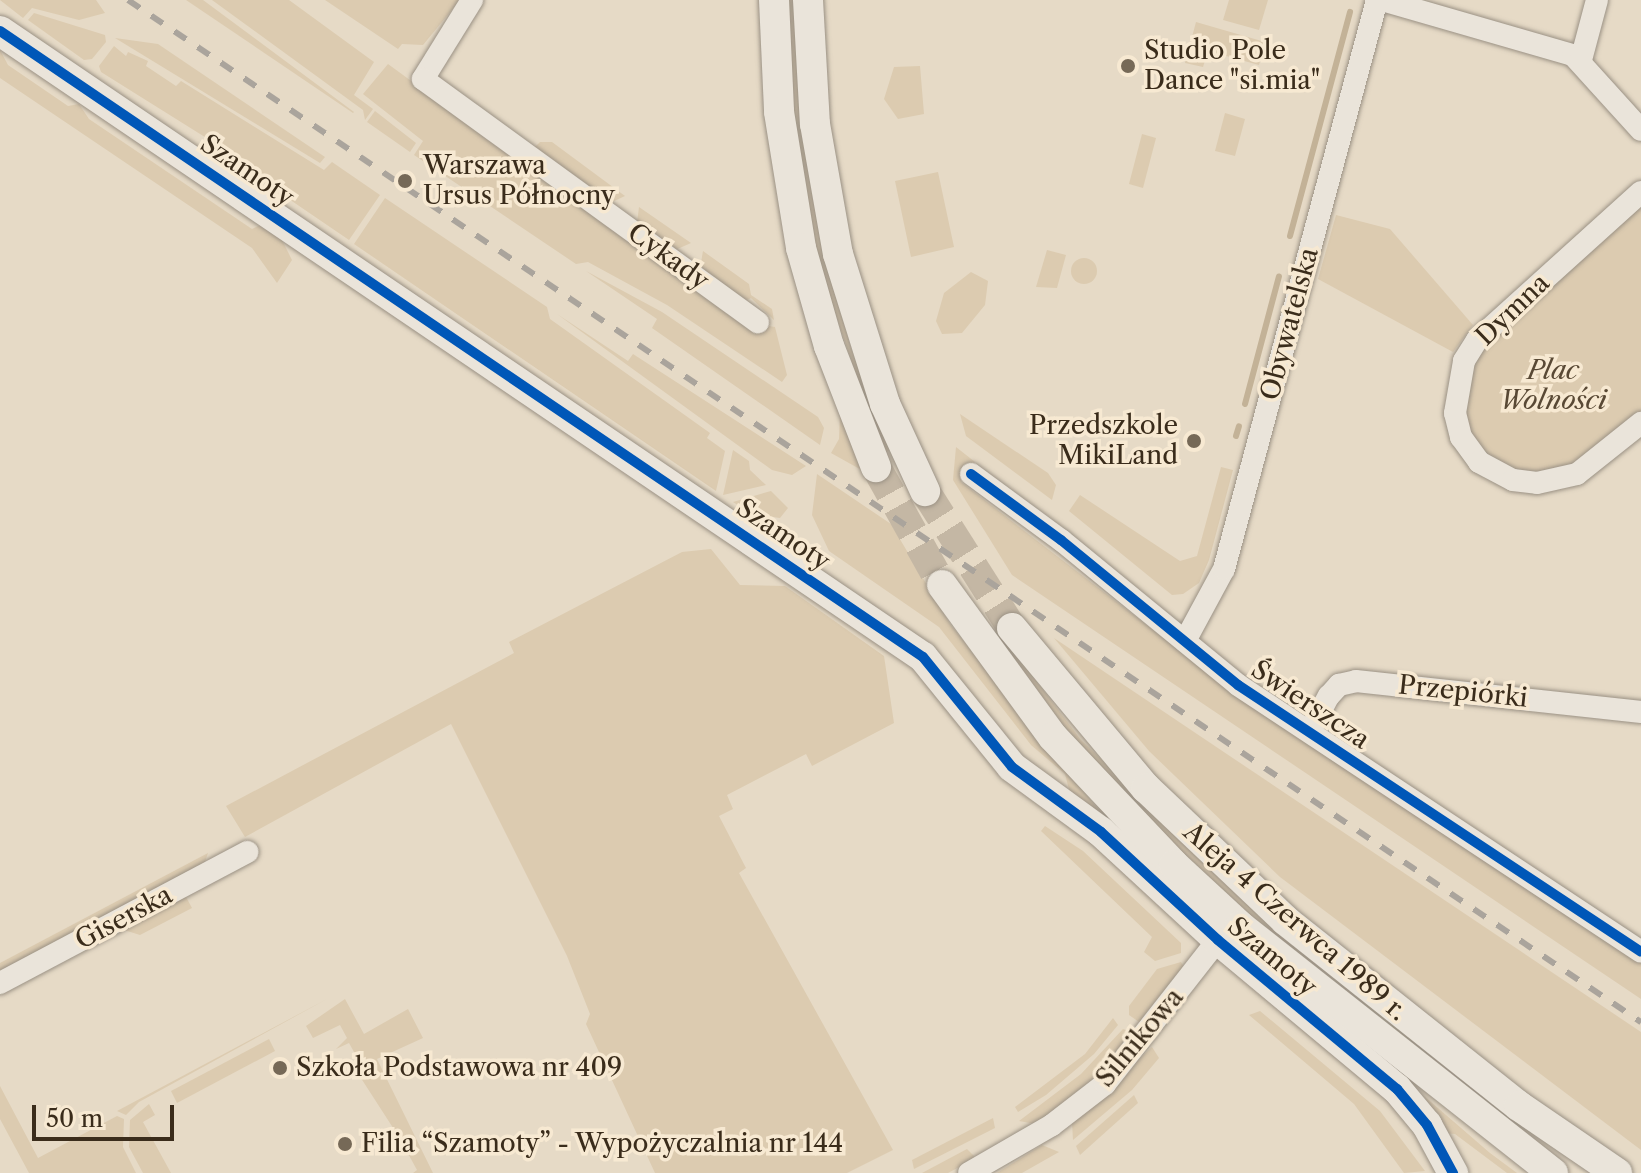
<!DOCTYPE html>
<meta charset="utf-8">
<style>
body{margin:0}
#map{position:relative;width:1641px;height:1173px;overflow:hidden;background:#e6dac6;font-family:"Libre Caslon Text",serif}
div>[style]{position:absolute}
.green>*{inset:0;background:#dccbb0}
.round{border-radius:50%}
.stream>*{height:6px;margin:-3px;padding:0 3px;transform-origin:3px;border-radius:3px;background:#c3b297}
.secondary-tunnel>*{height:30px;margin-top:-15px;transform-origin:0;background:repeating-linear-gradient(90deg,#c4b7a4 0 30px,transparent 0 45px)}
.roads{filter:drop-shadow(0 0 2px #9a9184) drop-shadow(0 0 2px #9a9184)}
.street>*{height:22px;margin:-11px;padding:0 11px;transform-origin:11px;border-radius:11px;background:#eae4da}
.secondary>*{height:30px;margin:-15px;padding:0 15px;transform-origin:15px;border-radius:15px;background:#eae4da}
.rail>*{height:6px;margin-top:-3px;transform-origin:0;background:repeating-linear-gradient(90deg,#aaa49c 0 14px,transparent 0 28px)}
.cycleway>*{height:10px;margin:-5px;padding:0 5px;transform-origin:5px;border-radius:5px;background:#0057b8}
.dots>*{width:22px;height:22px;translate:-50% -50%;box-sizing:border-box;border:4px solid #f7e9d2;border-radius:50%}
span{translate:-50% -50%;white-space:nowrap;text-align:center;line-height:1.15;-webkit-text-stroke:7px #f7e9d2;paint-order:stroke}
.poi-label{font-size:26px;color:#3a2c1b}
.left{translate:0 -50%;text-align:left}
.right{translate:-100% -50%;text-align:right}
.street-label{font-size:26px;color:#3a2c1b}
.park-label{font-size:26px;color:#594935;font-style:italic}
.scale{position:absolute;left:32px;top:1105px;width:142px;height:36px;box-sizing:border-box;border:4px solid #3a2c1b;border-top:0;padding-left:10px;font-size:24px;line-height:28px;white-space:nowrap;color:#3a2c1b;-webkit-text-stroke:6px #f7e9d2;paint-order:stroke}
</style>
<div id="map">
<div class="green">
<div style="clip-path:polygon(0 0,96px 0,105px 13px,79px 20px,32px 8px,23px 18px)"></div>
<div style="clip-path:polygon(186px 0,203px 0,354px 112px,353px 113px)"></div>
<div style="clip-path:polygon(212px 0,289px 0,374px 62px,354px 95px,373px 109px,365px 120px,363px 110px)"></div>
<div style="clip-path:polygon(325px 0,460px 0,423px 45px,402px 44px,398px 49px)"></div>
<div style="clip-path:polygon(787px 0,796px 0,828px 271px,853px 355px,891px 450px,883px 453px,817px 260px,792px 106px)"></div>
<div style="clip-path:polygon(1229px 0,1268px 0,1259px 30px,1223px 20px)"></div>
<div style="clip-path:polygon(34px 13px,105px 35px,106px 42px,92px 59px,84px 60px,28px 20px)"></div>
<div style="clip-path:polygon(1196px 22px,1265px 42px,1259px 65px,1208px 51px,1203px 67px,1185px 63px)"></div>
<div style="clip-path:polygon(115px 38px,158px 44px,325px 157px,320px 163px)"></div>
<div style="clip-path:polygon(114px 46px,126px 56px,128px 52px,148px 61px,146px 66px,176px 86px,181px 81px,324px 170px,332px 162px,380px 195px,349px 240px,245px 169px,248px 164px,101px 72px,99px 66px)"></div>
<div style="clip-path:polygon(0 50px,8px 65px,68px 106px,79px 104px,89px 119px,252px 229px,260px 225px,282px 240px,292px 260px,277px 283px,252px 248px,0 78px)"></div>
<div style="clip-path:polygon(388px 64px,756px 333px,763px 325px,775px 327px,787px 375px,782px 382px,667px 305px,588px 262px,576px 264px,414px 155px,423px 141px,363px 94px)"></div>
<div style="clip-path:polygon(920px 66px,924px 114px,898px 119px,884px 99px,894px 67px)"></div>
<div style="clip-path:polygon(375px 111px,416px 143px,410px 152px,367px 122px)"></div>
<div style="clip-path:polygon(1225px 113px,1245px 119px,1235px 156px,1215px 151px)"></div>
<div style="clip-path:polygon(1142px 134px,1156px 138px,1143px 188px,1129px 184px)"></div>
<div style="clip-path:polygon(540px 142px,552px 142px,625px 196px,610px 203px,534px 148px)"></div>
<div style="clip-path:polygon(938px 172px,954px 247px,911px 257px,895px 181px)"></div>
<div style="clip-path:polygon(385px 198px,547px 307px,550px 319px,710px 433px,707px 438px,725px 451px,716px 491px,354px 244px)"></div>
<div style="clip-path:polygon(639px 207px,691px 243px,675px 250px,637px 223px)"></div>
<div style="clip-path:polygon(1641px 207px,1641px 411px,1584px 461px,1528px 474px,1487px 458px,1473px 441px,1464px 412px,1471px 362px,1480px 346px)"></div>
<div style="clip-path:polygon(1336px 215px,1390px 229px,1473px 325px,1453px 352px,1318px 279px)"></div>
<div style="clip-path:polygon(1047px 250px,1066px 255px,1057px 288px,1036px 287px)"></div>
<div style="clip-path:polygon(703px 251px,749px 284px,751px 295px,772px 309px,774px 320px,751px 298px,745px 301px,700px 268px)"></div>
<div class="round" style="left:1071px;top:258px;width:26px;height:26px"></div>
<div style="clip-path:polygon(586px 271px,662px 312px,818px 417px,824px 428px,820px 445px,652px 328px,657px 319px)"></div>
<div style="clip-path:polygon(971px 272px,988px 281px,985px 305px,962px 333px,942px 334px,936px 321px,944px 293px)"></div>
<div style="clip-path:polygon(557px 314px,628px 361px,633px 354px,806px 466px,792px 475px,772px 470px)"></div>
<div style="clip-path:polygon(840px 413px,865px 472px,831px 453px,839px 439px)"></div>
<div style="clip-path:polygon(960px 414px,1048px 473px,1056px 485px,1052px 500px,966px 436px)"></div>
<div style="clip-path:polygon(956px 447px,975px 462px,961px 482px,1214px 677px,1641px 963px,1641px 999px,1012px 575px,953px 480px)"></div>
<div style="clip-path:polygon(733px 450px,749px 461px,750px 470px,766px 485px,723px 495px)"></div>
<div style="clip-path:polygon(1221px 467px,1233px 470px,1209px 560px,1199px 583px,1183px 594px,1172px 595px,1069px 511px,1080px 495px,1180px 561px,1197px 556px)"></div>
<div style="clip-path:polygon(817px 474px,891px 524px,950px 624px,1105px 818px,1071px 797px,1065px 774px,1031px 745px,939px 627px,829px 551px,812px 515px)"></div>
<div style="clip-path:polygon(771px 491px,788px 508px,780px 518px,752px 514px,733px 502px)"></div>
<div style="clip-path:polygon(711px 549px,740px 585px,785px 586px,884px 656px,894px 723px,812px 766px,806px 754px,727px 795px,733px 809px,719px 816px,746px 868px,739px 873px,893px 1150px,847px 1173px,655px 1173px,586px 1024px,590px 1014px,567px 956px,451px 724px,245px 837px,226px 806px,514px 653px,509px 642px,682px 552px)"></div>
<div style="clip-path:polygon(1002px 636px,1081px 740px,1321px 970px,1257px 924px,1175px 849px,1082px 752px,996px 639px)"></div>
<div style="clip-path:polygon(1054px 638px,1641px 1032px,1641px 1150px,1280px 877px,1149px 751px)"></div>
<div style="clip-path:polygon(1045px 826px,1083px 851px,1181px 943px,1181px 953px,1155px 961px,1144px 952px,1152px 937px,1041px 831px)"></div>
<div style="clip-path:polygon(208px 853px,204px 865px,0 974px,0 963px)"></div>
<div style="clip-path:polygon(185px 895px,192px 908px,140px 935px,124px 930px)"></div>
<div style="clip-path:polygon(1181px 962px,1184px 967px,1142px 1024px,1129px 1015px,1129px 1006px,1157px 969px)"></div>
<div style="clip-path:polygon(327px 999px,139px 1102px,126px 1115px,117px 1111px)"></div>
<div style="clip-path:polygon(345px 999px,364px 1034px,408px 1009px,423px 1038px,377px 1059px,433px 1173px,413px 1173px,417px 1170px,400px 1139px,387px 1145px,385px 1141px,397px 1134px,357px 1072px,363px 1068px,349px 1043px,336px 1049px,347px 1038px,340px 1025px,313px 1038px,306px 1026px)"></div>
<div style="clip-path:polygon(1260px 1011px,1380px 1111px,1425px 1171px,1404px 1173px,1354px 1104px,1249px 1015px)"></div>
<div style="clip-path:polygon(1113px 1018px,1118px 1025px,1094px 1054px,1046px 1095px,1018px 1112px,1015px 1107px,1085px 1054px)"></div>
<div style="clip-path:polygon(1123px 1029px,1134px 1033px,1092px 1080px,1036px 1124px,1019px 1121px,1081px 1074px)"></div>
<div style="clip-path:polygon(269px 1039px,275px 1051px,177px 1103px,171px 1091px)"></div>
<div style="clip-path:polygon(1152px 1047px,1159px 1058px,1132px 1090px,1073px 1140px,1072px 1123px)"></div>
<div style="clip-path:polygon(0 1086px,38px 1158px,117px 1116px,124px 1119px,123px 1147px,136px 1173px,29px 1173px,0 1119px)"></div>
<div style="clip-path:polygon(1134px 1095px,1138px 1103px,1080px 1155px,1076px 1146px)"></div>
<div style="clip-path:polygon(1424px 1096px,1490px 1153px,1517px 1173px,1507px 1173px,1455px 1134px,1445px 1133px)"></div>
<div style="clip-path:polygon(149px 1104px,155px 1115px,143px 1122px,171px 1173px,143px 1173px,129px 1147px,130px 1120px)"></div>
<div style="clip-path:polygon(993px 1118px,995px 1128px,914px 1169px,912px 1160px)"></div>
<div style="clip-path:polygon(1042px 1145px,1059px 1152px,1022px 1173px,997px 1173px)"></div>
<div style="clip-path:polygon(967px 1149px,976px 1158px,948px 1173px,922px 1173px)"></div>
</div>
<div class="stream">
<div style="left:1290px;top:236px;width:232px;rotate:-75deg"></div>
<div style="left:1245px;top:404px;width:132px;rotate:-75.1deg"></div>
<div style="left:1236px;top:436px;width:10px;rotate:-73deg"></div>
</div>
<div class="secondary-tunnel">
<div style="left:876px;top:467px;width:135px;rotate:60.8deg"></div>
<div style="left:925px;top:491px;width:162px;rotate:57.6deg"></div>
</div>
<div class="roads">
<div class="street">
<div style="left:472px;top:0;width:93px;rotate:121.8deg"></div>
<div style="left:423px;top:79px;width:414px;rotate:36deg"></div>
<div style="left:1382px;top:0;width:199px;rotate:16.1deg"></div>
<div style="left:1573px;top:55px;width:101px;rotate:47.8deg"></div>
<div style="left:1581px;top:60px;width:62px;rotate:-75.1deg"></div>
<div style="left:1641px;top:192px;width:221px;rotate:137.9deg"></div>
<div style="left:1477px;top:340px;width:25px;rotate:122deg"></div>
<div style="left:1464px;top:361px;width:53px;rotate:99.8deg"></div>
<div style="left:1455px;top:413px;width:25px;rotate:76deg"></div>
<div style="left:1461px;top:437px;width:31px;rotate:54deg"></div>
<div style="left:1479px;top:462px;width:38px;rotate:28deg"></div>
<div style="left:1513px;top:480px;width:24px;rotate:7deg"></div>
<div style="left:1537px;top:483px;width:41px;rotate:-12.7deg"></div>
<div style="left:1577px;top:474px;width:82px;rotate:-38.6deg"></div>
<div style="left:971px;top:474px;width:112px;rotate:36.3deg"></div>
<div style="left:1061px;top:540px;width:229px;rotate:39.3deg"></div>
<div style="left:1238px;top:685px;width:483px;rotate:33.5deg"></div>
<div style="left:1185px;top:641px;width:82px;rotate:-61.6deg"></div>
<div style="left:1224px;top:569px;width:589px;rotate:-74.95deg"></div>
<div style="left:1310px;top:731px;width:40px;rotate:-62deg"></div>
<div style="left:1329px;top:696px;width:15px;rotate:-48deg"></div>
<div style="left:1339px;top:685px;width:17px;rotate:-13deg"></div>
<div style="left:1356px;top:681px;width:287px;rotate:6.2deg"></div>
<div style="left:0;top:983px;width:280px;rotate:-27.9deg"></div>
<div style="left:969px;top:1173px;width:96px;rotate:-30deg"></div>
<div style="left:1052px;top:1125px;width:67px;rotate:-37.7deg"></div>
<div style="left:1105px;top:1084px;width:183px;rotate:-51.9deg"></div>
</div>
<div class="secondary">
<div style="left:774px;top:0;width:112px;rotate:87.4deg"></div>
<div style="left:779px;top:112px;width:138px;rotate:80.8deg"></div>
<div style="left:801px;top:248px;width:102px;rotate:74.1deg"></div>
<div style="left:829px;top:346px;width:130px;rotate:68.8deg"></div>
<div style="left:808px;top:0;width:124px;rotate:86.8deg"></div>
<div style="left:815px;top:124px;width:132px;rotate:80deg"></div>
<div style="left:838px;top:254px;width:157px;rotate:72.6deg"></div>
<div style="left:885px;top:404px;width:96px;rotate:65.3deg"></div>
<div style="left:0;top:31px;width:1115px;rotate:34.15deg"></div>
<div style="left:923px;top:657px;width:141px;rotate:51deg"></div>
<div style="left:1012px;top:767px;width:110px;rotate:36.1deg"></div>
<div style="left:1101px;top:832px;width:159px;rotate:42.7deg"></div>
<div style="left:1218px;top:940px;width:233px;rotate:39.8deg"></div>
<div style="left:1397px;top:1089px;width:47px;rotate:50.2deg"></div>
<div style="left:1427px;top:1125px;width:55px;rotate:61.6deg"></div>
<div style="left:942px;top:585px;width:188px;rotate:53.9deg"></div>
<div style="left:1053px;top:737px;width:176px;rotate:46.6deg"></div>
<div style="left:1174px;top:865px;width:90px;rotate:42.7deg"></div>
<div style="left:1240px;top:926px;width:399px;rotate:38.3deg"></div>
<div style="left:1012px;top:628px;width:209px;rotate:50.1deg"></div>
<div style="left:1146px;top:788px;width:192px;rotate:43.5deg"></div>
<div style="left:1285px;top:920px;width:299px;rotate:38.5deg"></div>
<div style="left:1519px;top:1106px;width:119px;rotate:34.4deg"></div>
</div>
</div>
<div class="rail">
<div style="left:128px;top:0;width:1826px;rotate:34.04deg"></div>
</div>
<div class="cycleway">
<div style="left:0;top:31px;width:1115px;rotate:34.15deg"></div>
<div style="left:923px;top:657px;width:141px;rotate:51deg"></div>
<div style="left:1012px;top:767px;width:110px;rotate:36.1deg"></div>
<div style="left:1101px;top:832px;width:159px;rotate:42.7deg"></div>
<div style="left:1218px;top:940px;width:233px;rotate:39.8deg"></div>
<div style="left:1397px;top:1089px;width:47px;rotate:50.2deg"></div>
<div style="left:1427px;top:1125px;width:55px;rotate:61.6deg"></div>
<div style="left:971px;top:474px;width:112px;rotate:36.3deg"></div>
<div style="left:1061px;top:540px;width:229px;rotate:39.3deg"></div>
<div style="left:1238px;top:685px;width:483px;rotate:33.5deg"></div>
</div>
<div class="dots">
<div style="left:1128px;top:66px;background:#766957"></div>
<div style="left:405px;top:181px;background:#766957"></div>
<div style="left:1194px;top:441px;background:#766957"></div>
<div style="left:280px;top:1068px;background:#766957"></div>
<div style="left:345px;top:1144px;background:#766957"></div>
</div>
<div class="poi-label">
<span class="left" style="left:1144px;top:66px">Studio Pole<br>Dance "si.mia"</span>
<span class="left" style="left:423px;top:181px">Warszawa<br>Ursus Północny</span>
<span class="right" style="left:1178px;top:441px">Przedszkole<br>MikiLand</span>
<span class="left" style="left:296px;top:1068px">Szkoła Podstawowa nr 409</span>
<span class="left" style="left:361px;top:1144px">Filia “Szamoty” - Wypożyczalnia nr 144</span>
</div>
<div class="street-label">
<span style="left:247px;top:171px;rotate:34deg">Szamoty</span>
<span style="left:668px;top:257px;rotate:36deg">Cykady</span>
<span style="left:1513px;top:310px;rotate:-44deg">Dymna</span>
<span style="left:1290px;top:324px;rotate:-75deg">Obywatelska</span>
<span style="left:783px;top:535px;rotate:34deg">Szamoty</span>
<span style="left:1463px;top:692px;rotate:6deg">Przepiórki</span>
<span style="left:1310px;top:705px;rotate:34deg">Świerszcza</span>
<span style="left:124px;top:918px;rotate:-28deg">Giserska</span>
<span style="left:1295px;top:922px;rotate:41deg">Aleja 4 Czerwca 1989 r.</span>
<span style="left:1272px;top:957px;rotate:40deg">Szamoty</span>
<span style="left:1140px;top:1038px;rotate:-50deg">Silnikowa</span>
</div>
<div class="park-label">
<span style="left:1553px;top:386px">Plac<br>Wolności</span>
</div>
<div class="scale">50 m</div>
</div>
